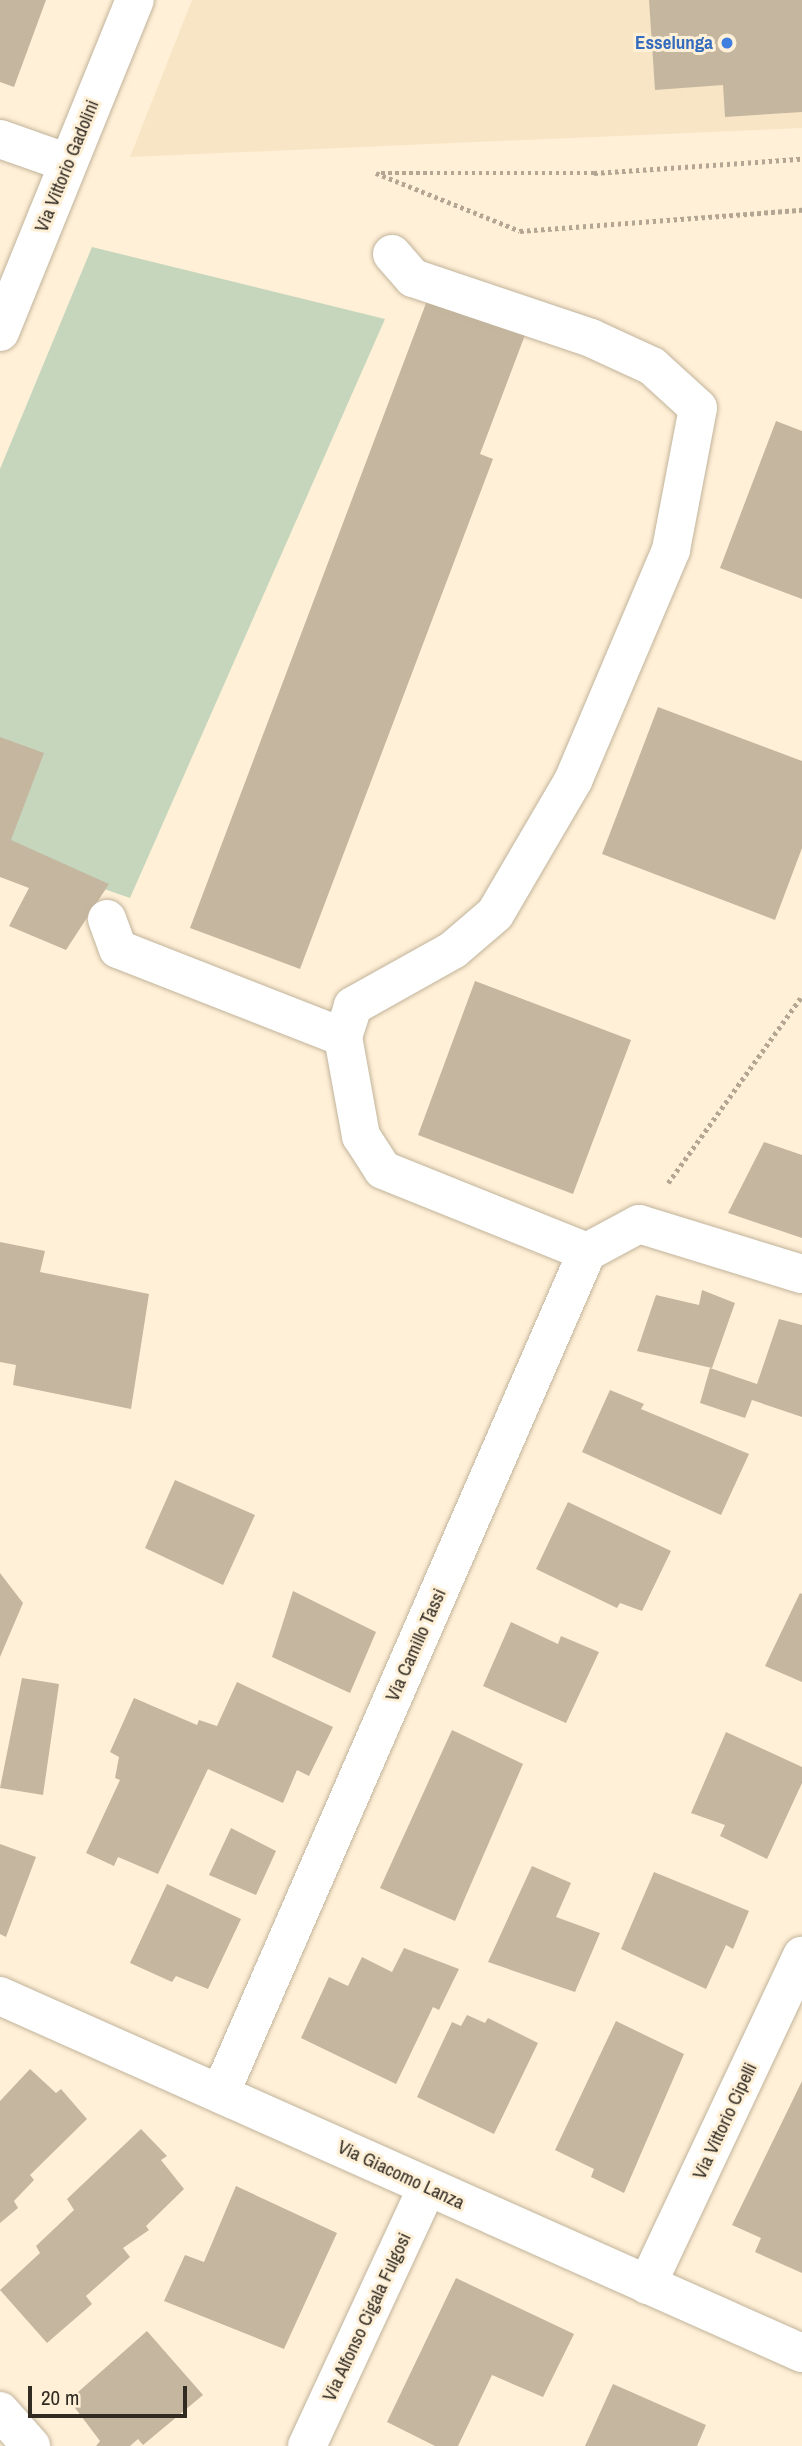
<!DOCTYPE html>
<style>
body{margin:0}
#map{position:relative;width:802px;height:2446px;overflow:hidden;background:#fff0d7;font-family:"Archivo Narrow",sans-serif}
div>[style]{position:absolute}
.built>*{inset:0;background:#f8e5c5}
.green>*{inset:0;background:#c5d6bd}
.building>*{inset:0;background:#c5b69f}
.path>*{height:4.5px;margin-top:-2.25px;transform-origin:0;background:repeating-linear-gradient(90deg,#b3a794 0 3.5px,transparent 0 7px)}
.roads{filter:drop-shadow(0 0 2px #c2b49c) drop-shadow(0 0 2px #c2b49c)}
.minor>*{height:38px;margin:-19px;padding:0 19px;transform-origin:19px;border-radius:19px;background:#fff}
.dots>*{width:19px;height:19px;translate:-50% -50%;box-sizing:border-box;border:4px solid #fff0d7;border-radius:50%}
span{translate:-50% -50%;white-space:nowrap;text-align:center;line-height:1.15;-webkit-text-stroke:6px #fff0d7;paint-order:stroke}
.shop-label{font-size:19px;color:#366cbe;font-weight:700}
.right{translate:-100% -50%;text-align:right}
.street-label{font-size:19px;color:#312b22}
.scale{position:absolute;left:28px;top:2386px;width:159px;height:32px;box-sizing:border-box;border:4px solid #312b22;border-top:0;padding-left:9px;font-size:21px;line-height:24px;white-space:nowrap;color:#312b22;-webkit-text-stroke:5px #fff0d7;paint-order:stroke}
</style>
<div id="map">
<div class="built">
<div style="clip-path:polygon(192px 0,802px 0,802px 128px,130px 157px)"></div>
</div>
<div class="green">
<div style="clip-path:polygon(92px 247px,385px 319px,130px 898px,0 853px,0 469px)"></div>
</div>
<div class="building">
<div style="clip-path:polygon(0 0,46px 0,14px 87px,0 82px)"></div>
<div style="clip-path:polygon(649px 0,802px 0,802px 112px,725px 117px,723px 85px,655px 90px)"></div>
<div style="clip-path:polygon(428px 298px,525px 335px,480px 454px,493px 459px,300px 969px,190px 928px)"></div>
<div style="clip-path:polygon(776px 421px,802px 431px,802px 599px,720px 568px)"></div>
<div style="clip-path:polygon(658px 707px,802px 761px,802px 848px,775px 920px,602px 854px)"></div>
<div style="clip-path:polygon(0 737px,44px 753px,11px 840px,109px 884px,66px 950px,9px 926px,29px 888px,0 877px)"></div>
<div style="clip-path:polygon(475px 981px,631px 1040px,573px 1194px,418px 1135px)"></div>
<div style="clip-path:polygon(764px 1142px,802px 1155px,802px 1238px,728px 1213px)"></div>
<div style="clip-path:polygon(0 1242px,45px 1251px,40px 1272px,149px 1294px,131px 1409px,13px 1385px,16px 1365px,0 1362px)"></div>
<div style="clip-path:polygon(702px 1290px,735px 1303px,712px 1368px,637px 1351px,656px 1295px,699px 1305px)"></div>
<div style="clip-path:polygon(779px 1319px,802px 1325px,802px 1417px,752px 1400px,745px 1418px,700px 1403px,710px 1368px,757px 1384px)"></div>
<div style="clip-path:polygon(610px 1390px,644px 1404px,641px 1409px,749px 1454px,721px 1515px,582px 1452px)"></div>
<div style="clip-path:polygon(175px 1480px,255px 1515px,223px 1585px,145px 1548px)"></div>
<div style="clip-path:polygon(568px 1502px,671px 1551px,642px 1611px,620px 1603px,617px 1608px,536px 1569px)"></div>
<div style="clip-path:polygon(0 1573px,23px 1603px,0 1657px)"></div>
<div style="clip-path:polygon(293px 1591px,376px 1632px,350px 1693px,272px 1657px)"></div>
<div style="clip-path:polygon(800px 1593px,802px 1594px,802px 1682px,765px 1666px)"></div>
<div style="clip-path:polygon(511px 1622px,558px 1644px,561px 1636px,599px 1652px,566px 1723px,483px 1686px)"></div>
<div style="clip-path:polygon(22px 1678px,59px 1684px,43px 1795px,0 1788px)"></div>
<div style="clip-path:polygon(237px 1682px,333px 1727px,309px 1776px,297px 1770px,283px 1803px,208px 1769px,158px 1874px,118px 1857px,114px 1866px,86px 1853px,120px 1780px,115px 1778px,119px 1757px,110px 1752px,134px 1698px,197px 1725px,199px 1720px,217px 1726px)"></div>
<div style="clip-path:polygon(452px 1730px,523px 1764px,455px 1921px,380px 1888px)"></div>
<div style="clip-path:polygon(726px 1732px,802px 1767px,802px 1783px,767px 1859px,720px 1836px,725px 1825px,691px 1813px)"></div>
<div style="clip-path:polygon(231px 1828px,276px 1851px,256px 1895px,209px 1875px)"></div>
<div style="clip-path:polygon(0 1844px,36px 1857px,6px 1937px,0 1934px)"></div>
<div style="clip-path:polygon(532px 1866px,571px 1883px,556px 1917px,600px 1933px,575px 1992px,488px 1962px)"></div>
<div style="clip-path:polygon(654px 1872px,749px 1911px,733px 1949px,726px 1945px,706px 1989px,621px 1949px)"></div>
<div style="clip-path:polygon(167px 1884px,241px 1919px,208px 1989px,176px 1976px,172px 1982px,130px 1963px)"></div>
<div style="clip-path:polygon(404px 1948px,459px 1969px,439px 2010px,433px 2007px,396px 2084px,301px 2038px,329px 1977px,348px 1986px,362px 1957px,392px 1972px)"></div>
<div style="clip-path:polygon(467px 2015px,485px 2023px,488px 2018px,538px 2043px,494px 2134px,417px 2097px,452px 2022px,461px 2026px)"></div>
<div style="clip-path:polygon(616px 2021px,684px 2054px,624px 2193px,591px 2177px,594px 2169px,555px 2150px)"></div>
<div style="clip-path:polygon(30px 2069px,56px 2093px,61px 2089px,87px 2119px,30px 2175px,34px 2180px,14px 2201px,18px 2208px,0 2223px,0 2101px)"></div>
<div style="clip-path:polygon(802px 2081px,802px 2273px,755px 2252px,761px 2238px,732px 2225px)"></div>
<div style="clip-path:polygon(141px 2129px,167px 2156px,161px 2160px,184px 2189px,146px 2226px,149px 2230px,123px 2248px,130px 2257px,86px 2296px,92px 2304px,47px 2343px,0 2290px,40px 2253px,36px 2246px,74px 2210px,67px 2199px)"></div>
<div style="clip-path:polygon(236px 2186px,337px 2233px,284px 2349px,164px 2301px,185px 2255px,204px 2262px)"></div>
<div style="clip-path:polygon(456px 2278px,574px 2334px,543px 2397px,492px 2375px,458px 2446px,435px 2446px,387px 2422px)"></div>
<div style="clip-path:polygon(147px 2331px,203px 2395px,143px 2445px,138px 2439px,130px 2446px,96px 2446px,100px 2441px,69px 2400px)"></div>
<div style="clip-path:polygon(613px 2384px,706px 2425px,697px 2446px,585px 2446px)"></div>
</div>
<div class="path">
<div style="left:376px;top:173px;width:155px;rotate:21.9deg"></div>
<div style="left:520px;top:231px;width:283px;rotate:-4.3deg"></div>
<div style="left:381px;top:173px;width:213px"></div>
<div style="left:594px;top:173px;width:208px;rotate:-3.9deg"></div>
<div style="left:668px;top:1183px;width:230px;rotate:-54.4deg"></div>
</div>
<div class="roads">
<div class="minor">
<div style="left:0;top:139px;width:72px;rotate:19.4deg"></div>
<div style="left:392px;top:254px;width:32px;rotate:49deg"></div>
<div style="left:413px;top:278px;width:188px;rotate:18.6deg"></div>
<div style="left:591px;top:338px;width:67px;rotate:24.7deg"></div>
<div style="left:652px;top:366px;width:62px;rotate:42.4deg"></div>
<div style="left:698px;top:408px;width:145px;rotate:100.8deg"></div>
<div style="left:671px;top:550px;width:249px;rotate:113deg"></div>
<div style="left:574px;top:779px;width:156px;rotate:120.3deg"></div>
<div style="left:495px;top:914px;width:55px;rotate:139.4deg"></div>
<div style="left:453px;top:950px;width:115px;rotate:150.8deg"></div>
<div style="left:353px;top:1006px;width:33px;rotate:108deg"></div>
<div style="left:343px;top:1037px;width:101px;rotate:79.7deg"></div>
<div style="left:361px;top:1136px;width:40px;rotate:57.1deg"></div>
<div style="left:383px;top:1170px;width:220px;rotate:21.9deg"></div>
<div style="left:0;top:332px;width:358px;rotate:-67.9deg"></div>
<div style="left:107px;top:919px;width:32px;rotate:70deg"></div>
<div style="left:118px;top:949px;width:242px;rotate:21.4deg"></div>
<div style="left:0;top:1996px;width:878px;rotate:24deg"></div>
<div style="left:221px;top:2092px;width:916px;rotate:-66.46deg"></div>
<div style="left:587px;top:1252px;width:59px;rotate:-28.3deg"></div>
<div style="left:639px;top:1224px;width:170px;rotate:17.1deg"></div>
<div style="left:647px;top:2285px;width:364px;rotate:-64.8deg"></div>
<div style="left:0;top:2411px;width:47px;rotate:48.5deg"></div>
<div style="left:307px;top:2446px;width:285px;rotate:-65.1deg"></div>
</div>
</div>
<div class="dots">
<div style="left:727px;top:43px;background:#3f7fe0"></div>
</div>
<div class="shop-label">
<span class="right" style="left:713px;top:43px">Esselunga</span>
</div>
<div class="street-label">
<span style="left:67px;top:166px;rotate:-68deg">Via Vittorio Gadolini</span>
<span style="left:416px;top:1645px;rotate:-66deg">Via Camillo Tassi</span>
<span style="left:725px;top:2121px;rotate:-65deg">Via Vittorio Cipelli</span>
<span style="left:401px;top:2175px;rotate:25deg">Via Giacomo Lanza</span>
<span style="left:367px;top:2317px;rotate:-65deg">Via Alfonso Cigala Fulgosi</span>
</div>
<div class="scale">20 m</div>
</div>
